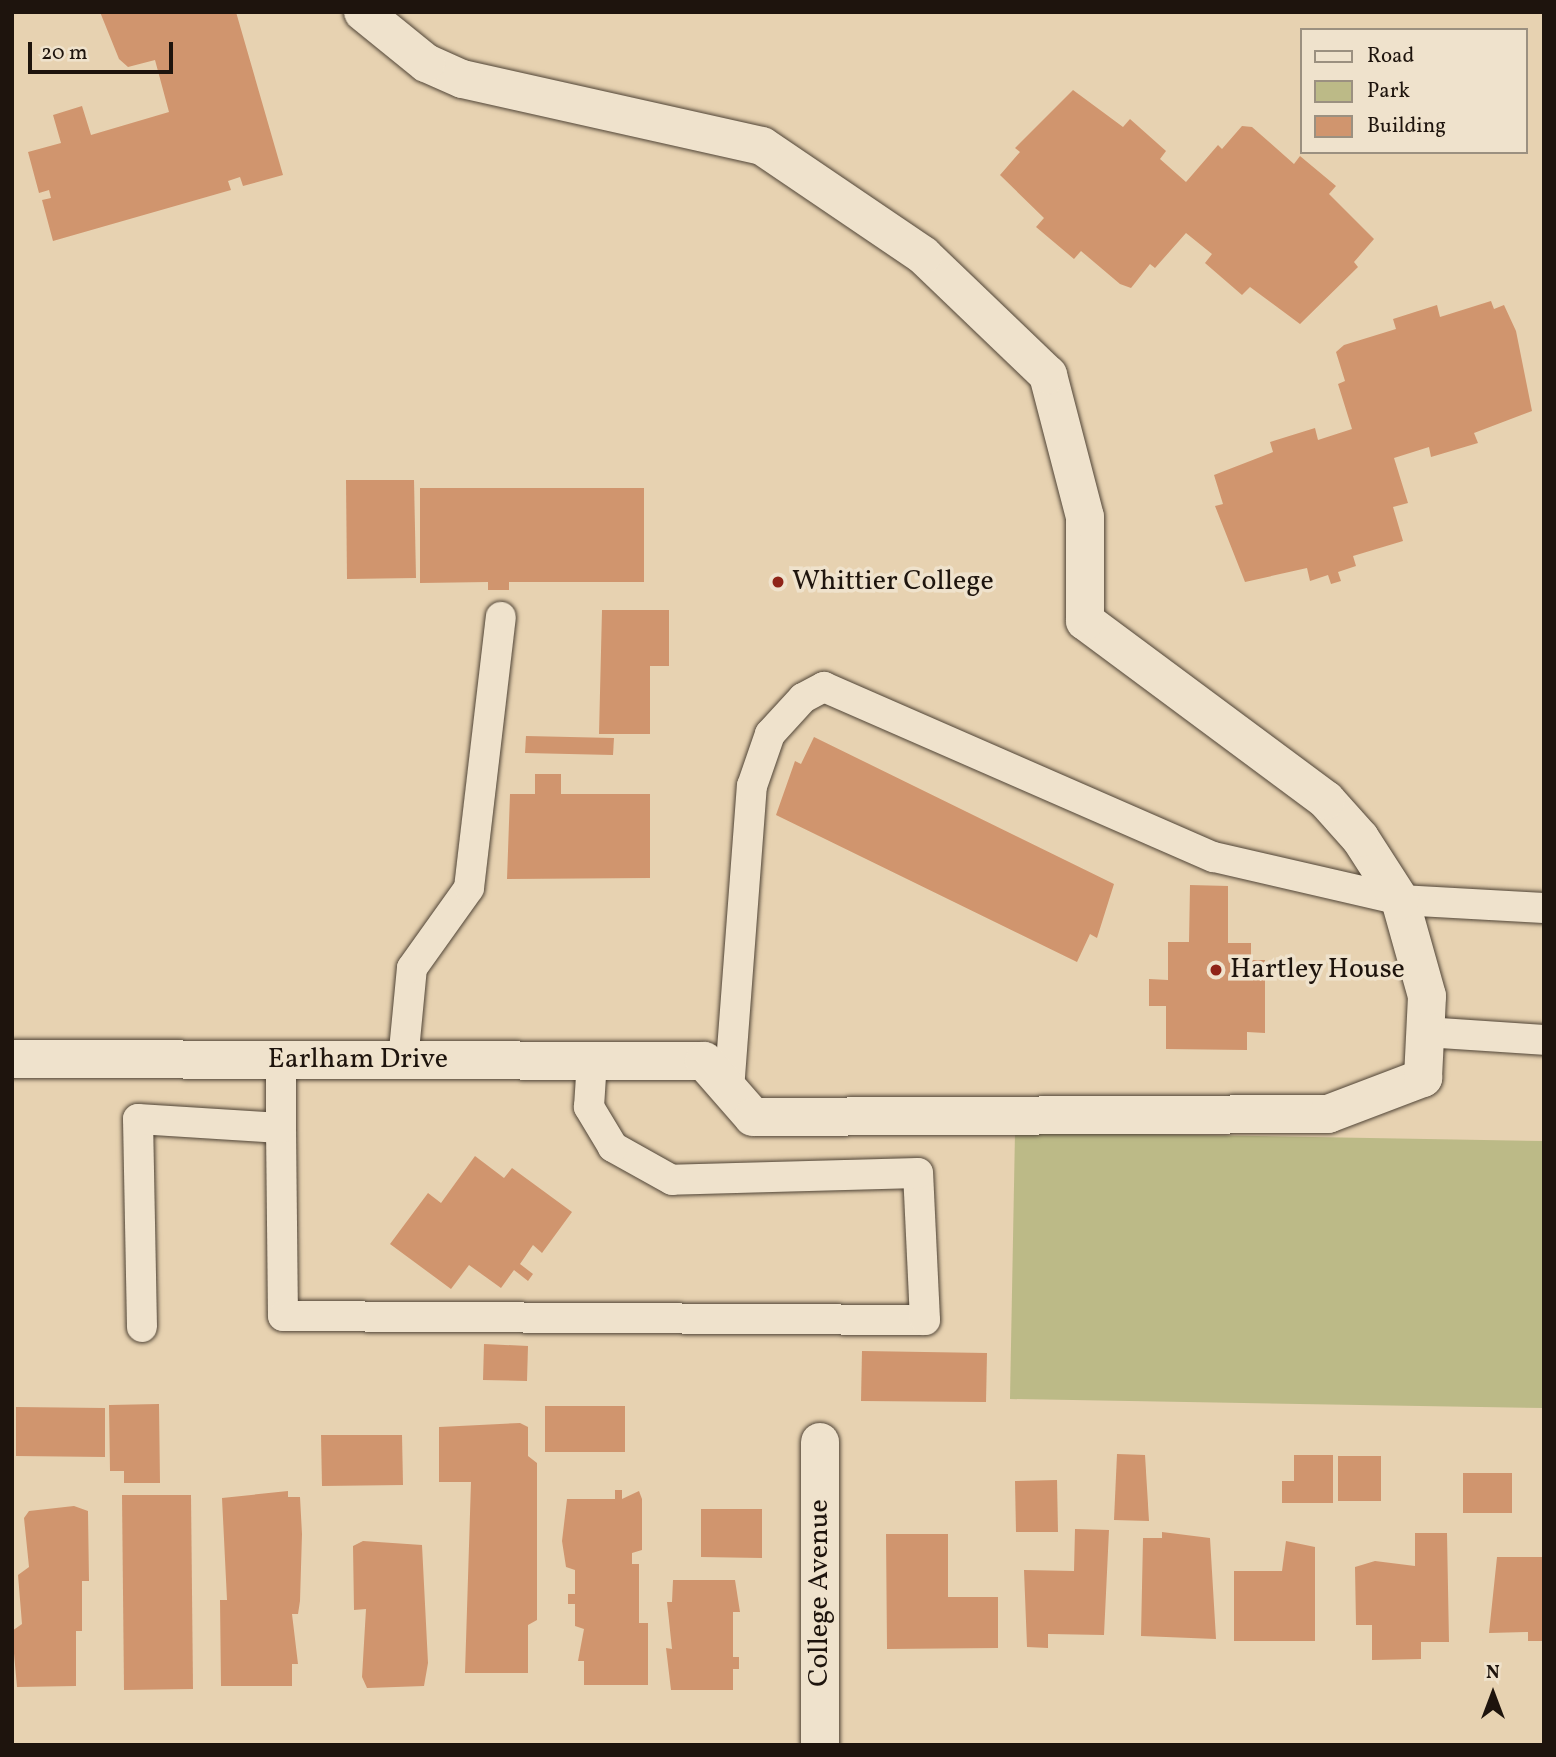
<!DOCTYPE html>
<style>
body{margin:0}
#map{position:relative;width:1556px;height:1757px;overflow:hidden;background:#e7d2b1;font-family:Vollkorn,serif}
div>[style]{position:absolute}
.green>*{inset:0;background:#bcba87}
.building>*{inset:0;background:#d0956e}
.roads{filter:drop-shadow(0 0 2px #504436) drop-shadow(0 0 2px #504436)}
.lane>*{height:30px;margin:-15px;padding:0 15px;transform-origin:15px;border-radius:15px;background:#efe2cc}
.street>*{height:38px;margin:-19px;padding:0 19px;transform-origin:19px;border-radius:19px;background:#efe2cc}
.dots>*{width:19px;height:19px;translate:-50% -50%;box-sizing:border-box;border:4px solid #efe2cc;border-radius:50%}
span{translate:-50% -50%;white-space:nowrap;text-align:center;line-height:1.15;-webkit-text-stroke:7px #efe2cc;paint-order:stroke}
.poi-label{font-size:28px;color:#1e140d}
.left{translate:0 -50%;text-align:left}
.street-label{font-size:28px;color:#1e140d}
.frame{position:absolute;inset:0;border:14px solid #1e140d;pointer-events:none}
.legend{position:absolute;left:1300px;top:28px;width:228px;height:126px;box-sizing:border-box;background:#efe2cc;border:2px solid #9b9080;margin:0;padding:9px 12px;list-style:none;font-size:21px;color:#1e140d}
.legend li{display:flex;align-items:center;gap:14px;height:35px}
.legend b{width:35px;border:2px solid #9b9080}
.north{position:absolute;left:1458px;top:1659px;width:70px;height:70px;-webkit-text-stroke:5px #efe2cc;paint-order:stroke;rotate:0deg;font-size:19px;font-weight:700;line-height:28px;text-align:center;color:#1e140d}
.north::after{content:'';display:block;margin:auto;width:24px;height:32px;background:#1e140d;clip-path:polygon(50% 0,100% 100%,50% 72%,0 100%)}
.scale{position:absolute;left:28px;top:42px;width:145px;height:32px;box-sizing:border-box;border:4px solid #1e140d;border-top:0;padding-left:9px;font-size:21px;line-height:24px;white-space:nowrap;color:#1e140d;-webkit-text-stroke:5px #efe2cc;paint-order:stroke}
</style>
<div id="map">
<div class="green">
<div style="clip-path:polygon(1015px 1132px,1544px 1141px,1544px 1408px,1010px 1399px)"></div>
</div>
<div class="building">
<div style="clip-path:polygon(100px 12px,236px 12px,283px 175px,243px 186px,240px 177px,228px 181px,231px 190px,53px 241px,42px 200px,51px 198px,49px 190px,39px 193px,28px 152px,61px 143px,53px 115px,82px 106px,91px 135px,169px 112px,155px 60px,128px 67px,119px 59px)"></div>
<div style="clip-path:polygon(1073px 90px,1123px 127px,1130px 119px,1166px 151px,1160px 159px,1186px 182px,1218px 145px,1222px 149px,1242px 126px,1252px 127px,1294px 164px,1300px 156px,1336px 186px,1329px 194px,1374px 239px,1354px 262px,1358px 267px,1300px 324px,1250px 287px,1242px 295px,1205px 263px,1212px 254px,1186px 233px,1155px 268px,1150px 264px,1131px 288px,1120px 284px,1081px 251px,1074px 259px,1036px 227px,1044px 218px,1000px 175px,1020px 152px,1015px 148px)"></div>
<div style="clip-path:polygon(1491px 301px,1494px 309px,1504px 305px,1516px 331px,1532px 411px,1474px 433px,1478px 443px,1431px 457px,1429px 447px,1394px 458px,1408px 503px,1393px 507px,1403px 541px,1353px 556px,1356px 566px,1338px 572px,1341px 581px,1331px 584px,1328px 575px,1310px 581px,1307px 568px,1245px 582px,1215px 506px,1223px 504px,1214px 475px,1273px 452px,1270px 442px,1315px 428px,1318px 440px,1352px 429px,1338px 384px,1345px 381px,1336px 352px,1344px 345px,1396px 329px,1393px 319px,1437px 305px,1440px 317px)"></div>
<div style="clip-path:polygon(346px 480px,414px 480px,416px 578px,347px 579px)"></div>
<div style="clip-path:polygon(420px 488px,644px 488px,644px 582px,509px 582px,509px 590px,488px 590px,488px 582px,420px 583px)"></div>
<div style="clip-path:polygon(602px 610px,669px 610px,669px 666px,650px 666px,650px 734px,599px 734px)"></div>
<div style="clip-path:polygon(526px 736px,614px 738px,613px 755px,525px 753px)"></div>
<div style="clip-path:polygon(814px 737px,1114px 884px,1097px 938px,1090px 934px,1077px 962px,776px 815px,795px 761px,801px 764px)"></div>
<div style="clip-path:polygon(535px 774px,561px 774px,561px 794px,650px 794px,650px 878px,507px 879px,510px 794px,535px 794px)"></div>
<div style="clip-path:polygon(1190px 885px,1228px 886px,1228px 943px,1251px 943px,1251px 960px,1265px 960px,1265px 1033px,1247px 1032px,1247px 1050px,1166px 1049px,1166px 1006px,1149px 1006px,1149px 979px,1168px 980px,1168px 942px,1189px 942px)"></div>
<div style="clip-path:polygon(475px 1156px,504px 1178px,512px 1168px,572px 1212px,542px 1253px,533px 1245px,520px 1264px,533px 1274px,528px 1281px,514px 1270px,501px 1288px,469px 1265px,451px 1289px,390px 1244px,428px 1193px,441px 1203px)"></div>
<div style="clip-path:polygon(484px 1344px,528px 1346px,527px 1381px,483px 1380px)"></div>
<div style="clip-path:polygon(862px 1351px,987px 1353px,986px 1402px,861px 1401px)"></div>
<div style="clip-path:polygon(159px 1404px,160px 1483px,124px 1483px,124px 1471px,110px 1471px,109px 1405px)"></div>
<div style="clip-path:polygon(545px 1406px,625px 1406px,625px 1452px,545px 1452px)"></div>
<div style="clip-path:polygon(16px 1407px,105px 1408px,105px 1457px,16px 1456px)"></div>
<div style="clip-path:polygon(520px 1423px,528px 1427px,528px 1456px,537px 1463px,537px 1620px,528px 1625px,528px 1673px,465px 1673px,471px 1482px,439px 1482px,439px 1427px)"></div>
<div style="clip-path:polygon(321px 1435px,402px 1435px,403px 1485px,322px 1486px)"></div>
<div style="clip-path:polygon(1117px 1454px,1145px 1455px,1149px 1521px,1114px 1520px)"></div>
<div style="clip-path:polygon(1294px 1455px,1333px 1455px,1333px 1503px,1282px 1503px,1282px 1481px,1294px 1481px)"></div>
<div style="clip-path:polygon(1338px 1456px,1381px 1456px,1381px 1501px,1338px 1501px)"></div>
<div style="clip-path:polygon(1463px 1473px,1512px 1473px,1512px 1513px,1463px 1513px)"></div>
<div style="clip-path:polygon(1057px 1480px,1058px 1532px,1016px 1532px,1015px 1481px)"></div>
<div style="clip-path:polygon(615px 1490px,622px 1490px,622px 1499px,639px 1491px,642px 1499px,642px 1550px,632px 1553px,632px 1564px,639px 1564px,639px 1623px,648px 1623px,648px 1685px,584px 1685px,584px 1661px,578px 1661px,584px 1629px,575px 1626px,575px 1604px,568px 1604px,568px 1594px,575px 1594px,575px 1570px,566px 1567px,562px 1541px,567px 1499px,615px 1499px)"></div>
<div style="clip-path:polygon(288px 1491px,288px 1497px,300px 1497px,302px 1534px,300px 1601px,298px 1614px,292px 1614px,298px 1664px,292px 1664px,292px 1686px,221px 1686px,220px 1600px,227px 1600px,222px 1498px)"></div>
<div style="clip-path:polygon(122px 1495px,191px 1495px,193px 1689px,124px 1690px)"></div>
<div style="clip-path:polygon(74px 1506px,88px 1511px,89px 1581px,82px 1581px,82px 1631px,76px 1631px,76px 1686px,17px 1687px,12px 1631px,22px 1624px,18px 1575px,29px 1567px,24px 1518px,29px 1511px)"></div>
<div style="clip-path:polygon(701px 1509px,762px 1509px,762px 1558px,701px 1557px)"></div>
<div style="clip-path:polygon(1075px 1529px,1109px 1530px,1104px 1635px,1048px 1634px,1048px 1648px,1027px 1647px,1024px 1570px,1074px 1571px)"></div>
<div style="clip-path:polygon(1162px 1532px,1210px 1538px,1216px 1639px,1141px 1636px,1143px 1538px,1162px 1538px)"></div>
<div style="clip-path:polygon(1415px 1533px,1447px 1533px,1449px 1642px,1421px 1642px,1421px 1659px,1372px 1660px,1372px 1625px,1356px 1625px,1355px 1567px,1375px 1561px,1415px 1566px)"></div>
<div style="clip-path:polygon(886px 1534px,948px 1534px,948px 1597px,998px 1597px,998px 1648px,887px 1649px)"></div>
<div style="clip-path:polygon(363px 1541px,422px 1545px,428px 1663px,424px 1686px,367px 1688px,362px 1677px,366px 1609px,354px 1610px,353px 1546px)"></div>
<div style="clip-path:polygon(1286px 1541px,1315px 1547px,1315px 1641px,1234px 1641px,1234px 1571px,1282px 1571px)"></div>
<div style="clip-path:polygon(1497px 1557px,1544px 1557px,1544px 1641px,1528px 1641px,1528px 1632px,1489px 1633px)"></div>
<div style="clip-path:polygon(673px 1580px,735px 1580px,740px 1612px,733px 1612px,733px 1657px,739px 1657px,739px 1669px,733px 1669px,733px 1690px,671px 1690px,666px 1648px,672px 1649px,667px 1602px,672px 1602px)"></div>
</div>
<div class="roads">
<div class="lane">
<div style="left:1425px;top:1032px;width:119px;rotate:3.8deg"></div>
<div style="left:403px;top:1061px;width:93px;rotate:-84.5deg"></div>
<div style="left:412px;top:968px;width:98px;rotate:-54.5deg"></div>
<div style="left:469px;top:888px;width:273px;rotate:-83.3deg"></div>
<div style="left:729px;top:1090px;width:305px;rotate:-85.7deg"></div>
<div style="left:752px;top:786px;width:55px;rotate:-70.9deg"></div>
<div style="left:770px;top:734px;width:49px;rotate:-47.5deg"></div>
<div style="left:803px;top:698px;width:24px;rotate:-28deg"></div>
<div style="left:824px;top:687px;width:425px;rotate:23.6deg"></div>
<div style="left:1214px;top:857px;width:191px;rotate:13deg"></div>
<div style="left:1400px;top:900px;width:144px;rotate:3.2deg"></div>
<div style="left:281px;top:1128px;width:188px;rotate:89.4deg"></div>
<div style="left:283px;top:1316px;width:642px;rotate:0.36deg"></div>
<div style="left:925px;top:1320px;width:147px;rotate:-92.7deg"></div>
<div style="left:918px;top:1173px;width:246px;rotate:178.4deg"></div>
<div style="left:672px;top:1180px;width:68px;rotate:-150.8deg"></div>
<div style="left:613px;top:1147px;width:47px;rotate:-121deg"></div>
<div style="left:589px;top:1107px;width:46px;rotate:-86.3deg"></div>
<div style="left:142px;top:1327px;width:208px;rotate:-91.1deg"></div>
<div style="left:138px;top:1119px;width:143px;rotate:3.6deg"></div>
<div style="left:281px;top:1128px;width:68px;rotate:-90deg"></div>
</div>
<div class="street">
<div style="left:12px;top:1059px;width:692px;rotate:0.17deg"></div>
<div style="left:704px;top:1061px;width:74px;rotate:48.8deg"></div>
<div style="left:753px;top:1117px;width:575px;rotate:-0.3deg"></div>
<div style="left:1328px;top:1114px;width:102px;rotate:-20.8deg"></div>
<div style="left:1423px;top:1078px;width:82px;rotate:-87.2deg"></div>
<div style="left:1427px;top:996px;width:100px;rotate:-105.7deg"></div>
<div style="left:1400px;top:900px;width:74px;rotate:-122.8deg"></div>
<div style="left:1360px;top:838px;width:51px;rotate:-131.8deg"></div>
<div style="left:1326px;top:800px;width:300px;rotate:-143.4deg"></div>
<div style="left:1085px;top:621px;width:104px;rotate:-90deg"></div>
<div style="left:1085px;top:517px;width:147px;rotate:-104.6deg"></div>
<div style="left:1048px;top:375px;width:173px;rotate:-136.2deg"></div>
<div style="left:923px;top:255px;width:194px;rotate:-145.9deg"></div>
<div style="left:762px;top:146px;width:307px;rotate:-167.4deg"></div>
<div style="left:462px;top:79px;width:39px;rotate:-156deg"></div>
<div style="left:426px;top:63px;width:81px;rotate:-141deg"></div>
<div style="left:820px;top:1442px;width:303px;rotate:90deg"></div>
</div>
</div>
<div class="dots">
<div style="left:778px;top:582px;background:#8f2418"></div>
<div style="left:1216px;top:970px;background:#8f2418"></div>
</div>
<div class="poi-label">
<span class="left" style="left:792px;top:582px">Whittier College</span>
<span class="left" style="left:1230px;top:970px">Hartley House</span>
</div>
<div class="street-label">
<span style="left:358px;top:1060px">Earlham Drive</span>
<span style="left:820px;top:1593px;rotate:-90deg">College Avenue</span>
</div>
<div class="frame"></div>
<ul class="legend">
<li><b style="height:9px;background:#efe2cc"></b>Road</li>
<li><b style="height:19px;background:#bcba87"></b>Park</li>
<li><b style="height:19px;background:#d0956e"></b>Building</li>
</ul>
<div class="north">N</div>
<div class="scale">20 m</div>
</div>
